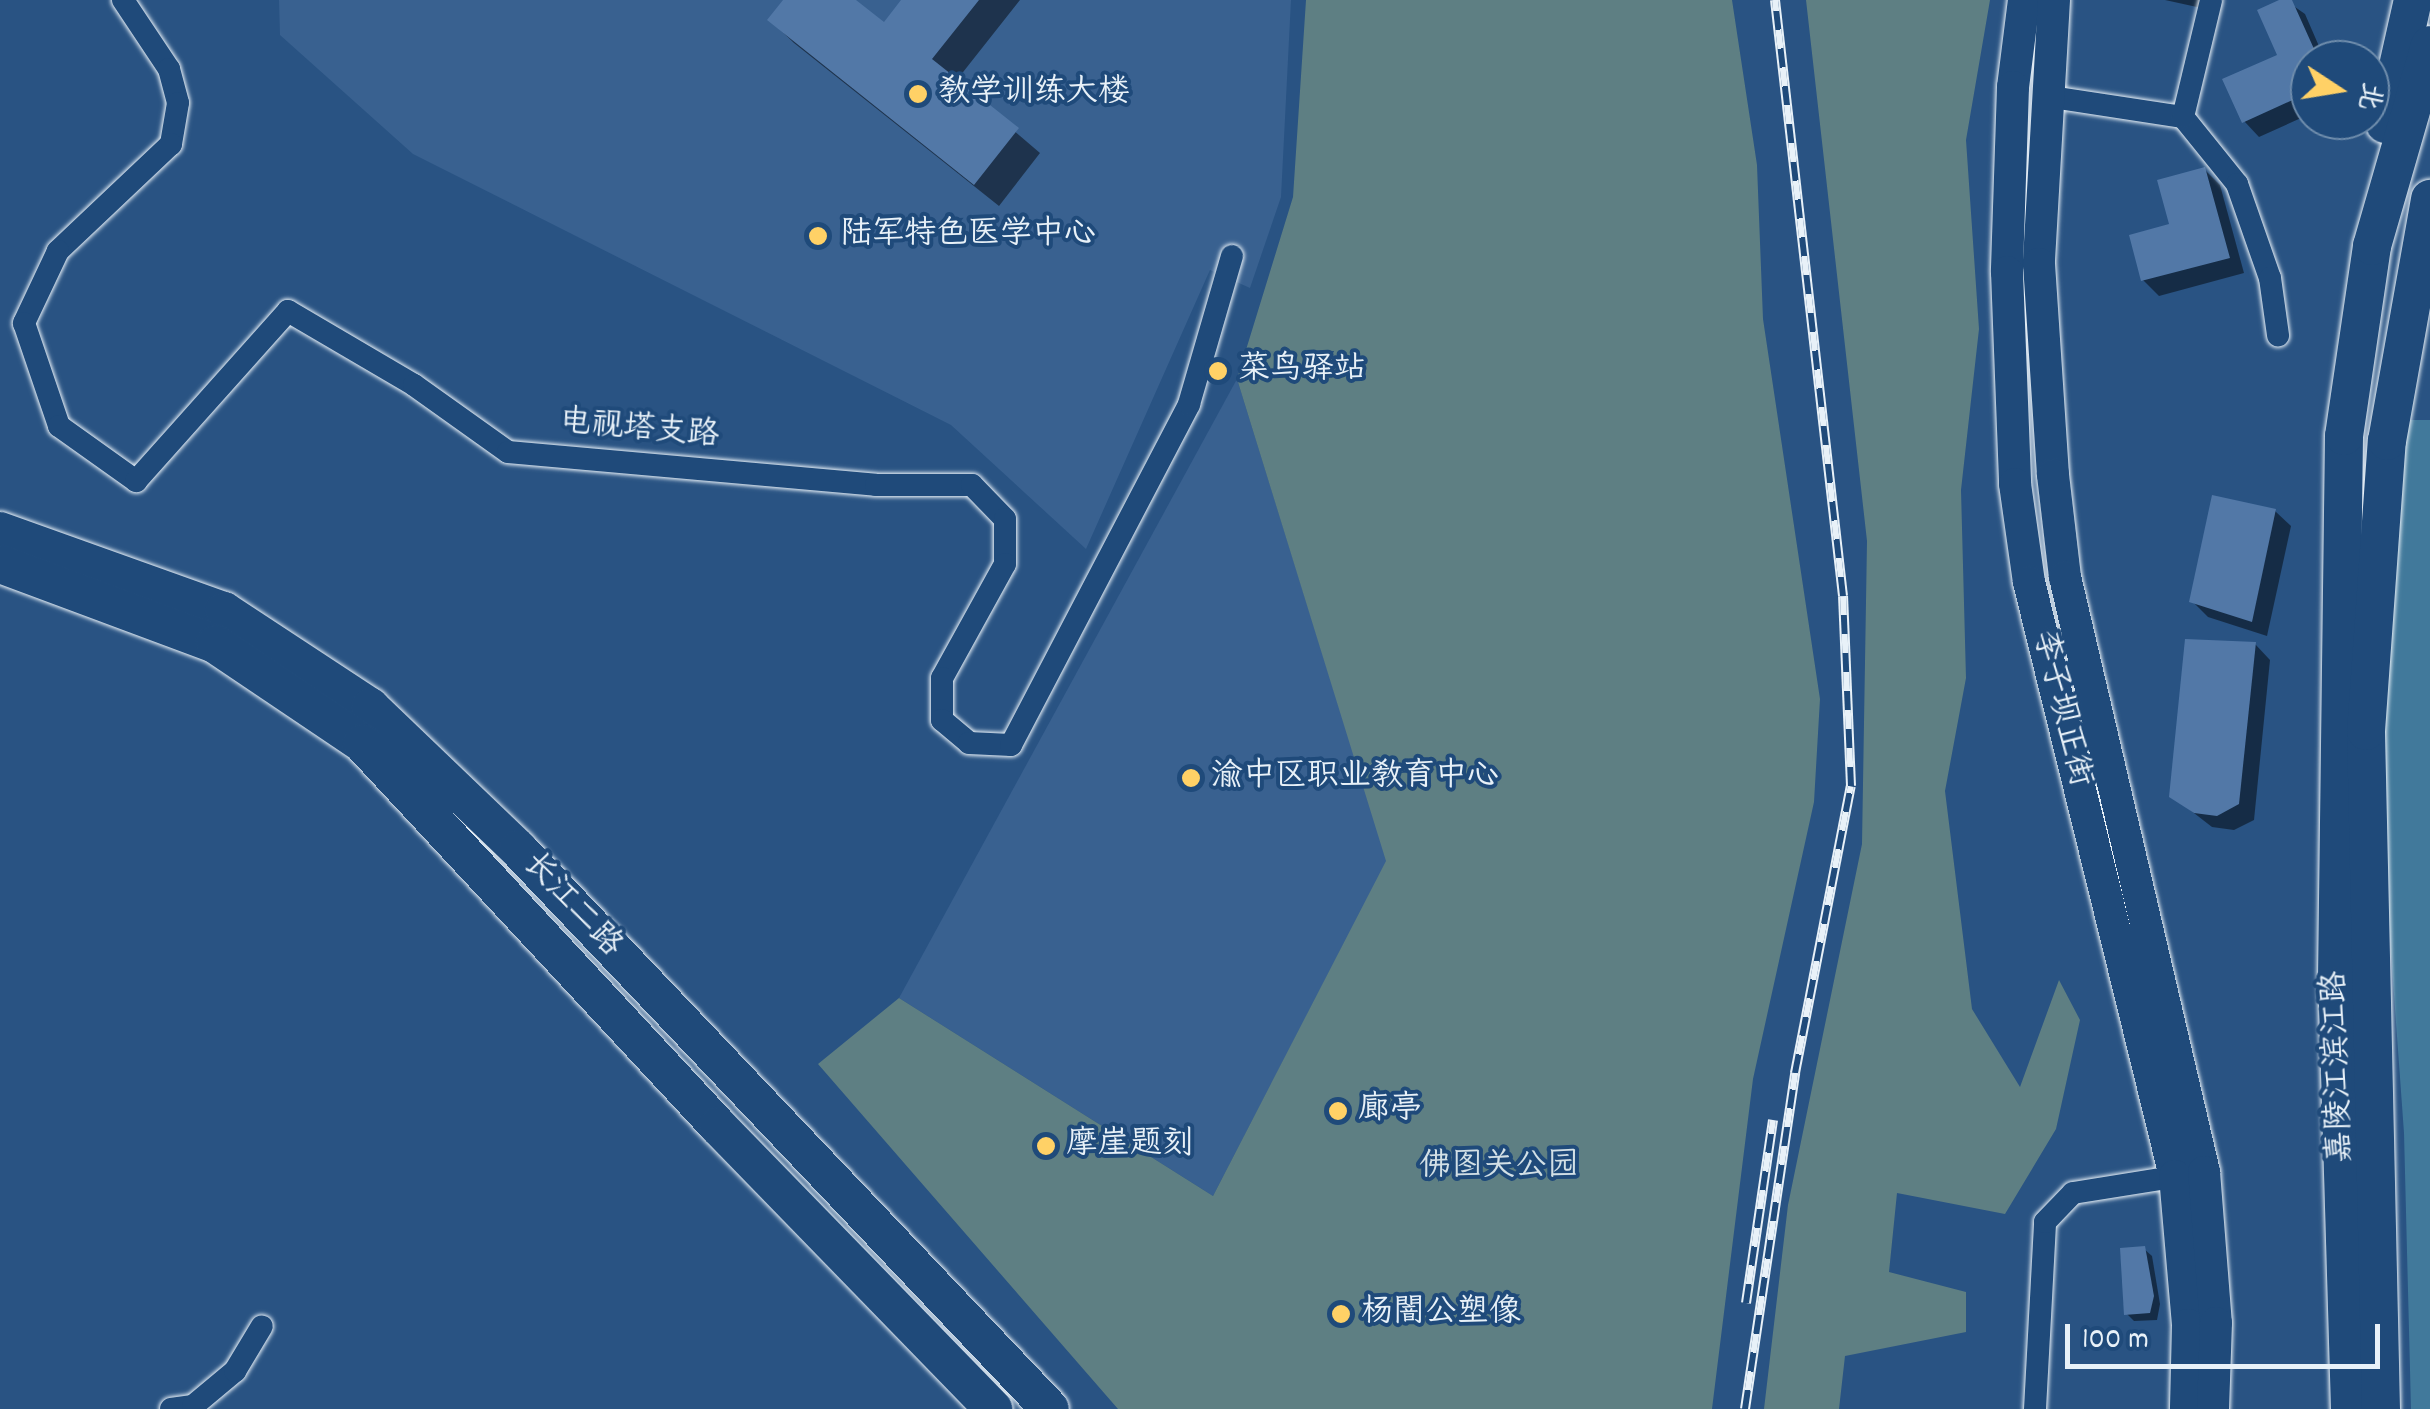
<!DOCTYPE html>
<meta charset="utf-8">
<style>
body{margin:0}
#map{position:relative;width:2430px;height:1409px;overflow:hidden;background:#295383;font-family:Dekko,"LXGW WenKai TC",sans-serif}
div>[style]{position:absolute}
.built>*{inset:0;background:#396190}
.green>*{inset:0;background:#5e7f83}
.water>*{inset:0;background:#41799b}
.shadow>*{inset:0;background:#0007}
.building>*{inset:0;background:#5278a7}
.roads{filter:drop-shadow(0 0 2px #e8f1f8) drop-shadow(0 0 2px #e8f1f8)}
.street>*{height:22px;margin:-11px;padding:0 11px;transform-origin:11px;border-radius:11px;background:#1f4a7a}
.secondary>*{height:32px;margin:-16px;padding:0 16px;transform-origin:16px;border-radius:16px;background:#1f4a7a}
.primary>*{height:38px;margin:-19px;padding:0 19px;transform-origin:19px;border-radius:19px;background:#1f4a7a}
.rail>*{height:10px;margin-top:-5px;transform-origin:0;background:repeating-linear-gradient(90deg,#1f4a7a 0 19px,#e8f1f8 0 38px);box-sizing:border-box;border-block:2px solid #e8f1f8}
.dots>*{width:28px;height:28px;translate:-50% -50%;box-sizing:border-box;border:5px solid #1f4a7a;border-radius:50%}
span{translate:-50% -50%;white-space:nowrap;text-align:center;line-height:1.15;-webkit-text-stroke:8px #1f4a7a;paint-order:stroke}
.poi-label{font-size:32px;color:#e8f1f8}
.left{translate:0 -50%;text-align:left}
.street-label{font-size:32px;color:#e8f1f8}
.park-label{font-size:32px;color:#d3e0e6}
.north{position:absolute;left:2290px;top:40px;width:100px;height:100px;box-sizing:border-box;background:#1f4a7a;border:2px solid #6f8dac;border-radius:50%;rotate:102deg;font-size:28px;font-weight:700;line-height:40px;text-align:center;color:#e8f1f8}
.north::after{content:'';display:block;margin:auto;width:35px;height:45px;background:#ffd166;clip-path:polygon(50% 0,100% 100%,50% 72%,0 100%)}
.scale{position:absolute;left:2065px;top:1324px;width:315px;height:45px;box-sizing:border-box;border:5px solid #e8f1f8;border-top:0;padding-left:12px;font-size:30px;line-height:35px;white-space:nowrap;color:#e8f1f8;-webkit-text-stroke:8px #1f4a7a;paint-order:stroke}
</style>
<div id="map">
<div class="built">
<div style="clip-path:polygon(279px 0,1291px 0,1281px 197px,1250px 288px,1210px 270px,1086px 549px,951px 425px,413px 154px,280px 35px)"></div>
<div style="clip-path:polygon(1237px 379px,1387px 861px,1213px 1196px,899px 998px)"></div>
</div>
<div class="green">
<div style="clip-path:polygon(1306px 0,1732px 0,1757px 165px,1763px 319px,1820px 699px,1814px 802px,1753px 1079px,1712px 1409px,1118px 1409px,818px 1064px,899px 998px,1213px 1196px,1386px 861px,1237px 379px,1293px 197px)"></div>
<div style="clip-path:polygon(1806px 0,1990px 0,1966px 140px,1979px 329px,1961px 490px,1966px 678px,1945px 791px,1972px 1009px,2020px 1087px,2059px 980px,2080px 1020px,2056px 1129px,2005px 1214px,1897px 1193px,1889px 1272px,1966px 1292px,1966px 1332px,1845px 1356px,1839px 1409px,1764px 1409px,1788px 1205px,1862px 844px,1867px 541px)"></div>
</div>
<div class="water">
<div style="clip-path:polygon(2411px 420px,2430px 420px,2430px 1409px,2411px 1409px,2404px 1133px,2385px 870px,2379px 436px)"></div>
</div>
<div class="shadow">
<div style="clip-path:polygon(786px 0,852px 0,884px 25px,904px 0,1020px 0,956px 81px,1040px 153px,999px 206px,794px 43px,770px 20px)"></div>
<div style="clip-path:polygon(2165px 0,2208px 0,2206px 9px)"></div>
<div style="clip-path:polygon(2285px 0,2305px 14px,2325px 60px,2310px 60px,2310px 114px,2259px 137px,2244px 121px,2280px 56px)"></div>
<div style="clip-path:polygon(2205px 170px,2220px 185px,2244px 273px,2159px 296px,2143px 280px)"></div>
<div style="clip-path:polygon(2275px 511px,2291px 526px,2267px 636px,2208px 617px,2192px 601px)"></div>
<div style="clip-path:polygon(2255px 644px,2270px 660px,2254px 820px,2234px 830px,2212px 827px,2172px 796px)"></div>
<div style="clip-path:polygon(2144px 1249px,2152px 1256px,2160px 1304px,2157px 1320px,2134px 1321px,2127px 1314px)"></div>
</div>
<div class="building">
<div style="clip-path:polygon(783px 0,856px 0,884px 22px,901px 0,979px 0,932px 59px,1019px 128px,974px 185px,767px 20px)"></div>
<div style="clip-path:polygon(2279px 0,2292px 0,2319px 60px,2310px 60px,2310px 92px,2242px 123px,2222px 79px,2277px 55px,2257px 10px)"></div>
<div style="clip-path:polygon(2205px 167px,2230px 258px,2141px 281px,2129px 235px,2169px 224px,2157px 180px)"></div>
<div style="clip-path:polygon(2212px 495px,2276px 509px,2252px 622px,2189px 602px)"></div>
<div style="clip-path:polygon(2185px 639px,2256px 642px,2239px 804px,2217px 816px,2194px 813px,2169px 797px)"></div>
<div style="clip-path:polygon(2145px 1246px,2154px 1296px,2150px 1313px,2124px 1315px,2120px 1248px)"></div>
</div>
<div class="roads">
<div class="street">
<div style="left:123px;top:0;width:83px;rotate:56.3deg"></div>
<div style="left:169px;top:69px;width:35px;rotate:75deg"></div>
<div style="left:178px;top:103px;width:42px;rotate:99.7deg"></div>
<div style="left:171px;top:144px;width:156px;rotate:136.6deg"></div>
<div style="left:58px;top:251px;width:80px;rotate:115.3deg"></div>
<div style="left:24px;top:323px;width:109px;rotate:71.2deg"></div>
<div style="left:59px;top:426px;width:95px;rotate:35.5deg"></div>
<div style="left:136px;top:481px;width:228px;rotate:-48.2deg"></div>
<div style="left:288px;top:311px;width:146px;rotate:30.4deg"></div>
<div style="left:414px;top:385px;width:115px;rotate:35.5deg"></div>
<div style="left:508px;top:452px;width:369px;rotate:5.1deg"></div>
<div style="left:876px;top:485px;width:96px"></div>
<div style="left:972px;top:485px;width:47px;rotate:45.9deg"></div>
<div style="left:1005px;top:519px;width:45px;rotate:90deg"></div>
<div style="left:1005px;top:564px;width:130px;rotate:118.9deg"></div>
<div style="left:942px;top:678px;width:42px;rotate:90deg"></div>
<div style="left:942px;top:720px;width:35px;rotate:40deg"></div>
<div style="left:969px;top:743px;width:42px;rotate:2.7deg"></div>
<div style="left:1011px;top:745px;width:385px;rotate:-62.4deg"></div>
<div style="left:1189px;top:404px;width:154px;rotate:-73.8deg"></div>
<div style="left:2045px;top:96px;width:140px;rotate:8.7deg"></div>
<div style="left:2183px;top:117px;width:86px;rotate:51.1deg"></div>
<div style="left:2237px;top:184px;width:100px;rotate:70.7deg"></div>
<div style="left:2270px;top:278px;width:58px;rotate:82deg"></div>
<div style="left:2183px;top:117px;width:120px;rotate:-76.5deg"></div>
<div style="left:171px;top:1409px;width:22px;rotate:-8deg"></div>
<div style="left:193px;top:1406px;width:55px;rotate:-39.8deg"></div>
<div style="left:235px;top:1371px;width:52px;rotate:-59deg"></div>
<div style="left:2035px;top:1409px;width:187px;rotate:-86.9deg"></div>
<div style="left:2045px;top:1222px;width:40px;rotate:-46deg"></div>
<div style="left:2073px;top:1193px;width:113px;rotate:-9.1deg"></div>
</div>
<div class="secondary">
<div style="left:2024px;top:0;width:88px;rotate:97.2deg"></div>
<div style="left:2013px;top:87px;width:185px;rotate:91.9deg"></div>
<div style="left:2007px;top:272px;width:212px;rotate:87.8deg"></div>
<div style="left:2015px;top:484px;width:99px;rotate:81.9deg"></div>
<div style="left:2029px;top:582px;width:612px;rotate:76.19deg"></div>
<div style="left:2175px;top:1176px;width:150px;rotate:85deg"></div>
<div style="left:2188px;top:1325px;width:84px;rotate:91.4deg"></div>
<div style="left:2054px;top:0;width:264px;rotate:93.3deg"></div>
<div style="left:2039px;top:264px;width:211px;rotate:86.2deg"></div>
<div style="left:2053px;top:475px;width:103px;rotate:83.3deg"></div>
<div style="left:2065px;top:577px;width:611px;rotate:76.85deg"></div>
<div style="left:2204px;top:1172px;width:151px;rotate:85.5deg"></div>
<div style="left:2216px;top:1323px;width:86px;rotate:92deg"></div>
</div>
<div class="primary">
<div style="left:2385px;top:124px;width:127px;rotate:-77.3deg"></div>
<div style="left:0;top:531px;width:238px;rotate:19.7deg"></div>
<div style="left:224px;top:611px;width:175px;rotate:33.3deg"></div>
<div style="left:370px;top:707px;width:205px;rotate:43.8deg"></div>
<div style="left:518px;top:849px;width:772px;rotate:46.47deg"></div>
<div style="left:0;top:564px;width:229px;rotate:20.4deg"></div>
<div style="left:215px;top:644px;width:177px;rotate:34deg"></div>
<div style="left:362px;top:743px;width:523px;rotate:47.09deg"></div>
<div style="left:718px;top:1126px;width:395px;rotate:45.8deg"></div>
<div style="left:2350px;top:1409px;width:432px;rotate:-91.7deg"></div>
<div style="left:2337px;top:977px;width:541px;rotate:-89.26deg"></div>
<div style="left:2344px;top:436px;width:192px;rotate:-81.6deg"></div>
<div style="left:2372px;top:246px;width:209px;rotate:-73.9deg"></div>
<div style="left:2381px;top:1409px;width:678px;rotate:-91.27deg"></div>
<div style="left:2366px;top:731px;width:291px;rotate:-85.9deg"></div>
<div style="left:2387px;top:441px;width:246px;rotate:-79.9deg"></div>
</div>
</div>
<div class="rail">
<div style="left:1746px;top:1303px;width:185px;rotate:-81.6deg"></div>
<div style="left:1745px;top:1409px;width:340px;rotate:-81.5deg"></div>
<div style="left:1795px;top:1073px;width:292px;rotate:-79deg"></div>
<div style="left:1851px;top:786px;width:190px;rotate:-92.4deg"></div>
<div style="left:1843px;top:596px;width:600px;rotate:-96.51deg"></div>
</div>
<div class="dots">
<div style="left:918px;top:94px;background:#ffd166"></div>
<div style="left:818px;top:236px;background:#ffd166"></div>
<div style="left:1218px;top:371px;background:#ffd166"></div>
<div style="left:1191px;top:778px;background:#ffd166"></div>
<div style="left:1338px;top:1111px;background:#ffd166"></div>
<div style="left:1046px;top:1146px;background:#ffd166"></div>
<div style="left:1341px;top:1314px;background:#ffd166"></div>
</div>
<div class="poi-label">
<span class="left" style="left:938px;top:94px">教学训练大楼</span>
<span class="left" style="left:840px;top:236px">陆军特色医学中心</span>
<span class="left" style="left:1238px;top:371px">菜鸟驿站</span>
<span class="left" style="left:1211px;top:778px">渝中区职业教育中心</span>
<span class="left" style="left:1358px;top:1111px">廊亭</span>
<span class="left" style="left:1066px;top:1146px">摩崖题刻</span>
<span class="left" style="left:1361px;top:1314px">杨闇公塑像</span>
</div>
<div class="street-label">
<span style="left:639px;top:431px;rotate:5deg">电视塔支路</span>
<span style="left:2060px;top:709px;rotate:76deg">李子坝正街</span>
<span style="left:571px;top:906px;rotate:47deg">长江二路</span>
<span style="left:2340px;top:1067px;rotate:-92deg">嘉陵江滨江路</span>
</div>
<div class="park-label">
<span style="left:1499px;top:1168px">佛图关公园</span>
</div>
<div class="north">北</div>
<div class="scale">100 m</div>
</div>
